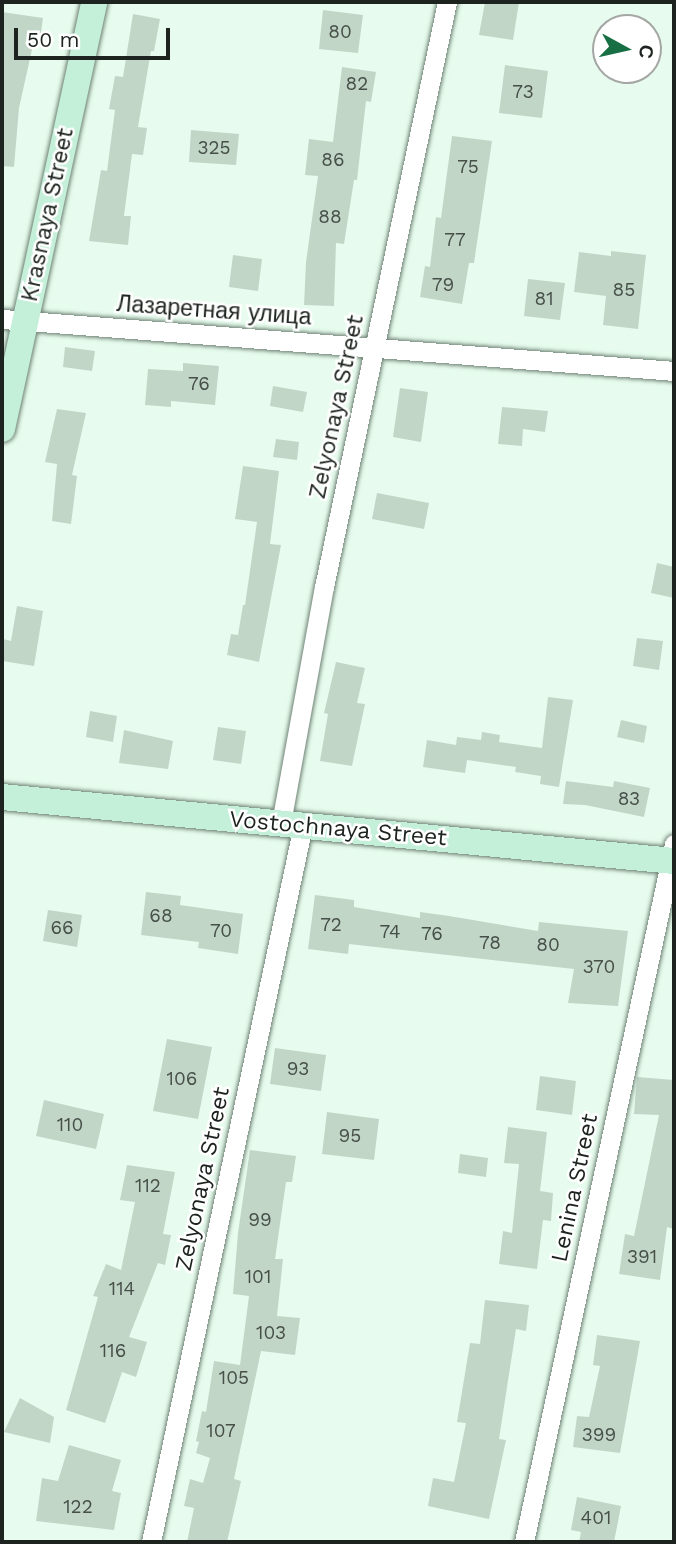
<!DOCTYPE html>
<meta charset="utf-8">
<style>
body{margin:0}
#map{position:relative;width:676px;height:1544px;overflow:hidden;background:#e7fcee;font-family:"Work Sans",sans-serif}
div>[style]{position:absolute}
.building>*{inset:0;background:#c2d6c8}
.roads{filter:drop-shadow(0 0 2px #6f8275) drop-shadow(0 0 2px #6f8275)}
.street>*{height:19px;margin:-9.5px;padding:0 9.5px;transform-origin:9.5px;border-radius:9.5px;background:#fff}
.secondary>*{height:26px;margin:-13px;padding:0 13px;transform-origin:13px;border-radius:13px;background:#c4efd9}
span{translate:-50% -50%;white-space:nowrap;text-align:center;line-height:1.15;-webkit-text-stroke:5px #fff;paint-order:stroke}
.number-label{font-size:19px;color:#465049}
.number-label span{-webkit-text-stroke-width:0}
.street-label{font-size:23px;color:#1d241f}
.frame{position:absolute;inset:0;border:4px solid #1d241f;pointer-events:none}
.north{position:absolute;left:592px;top:14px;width:70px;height:70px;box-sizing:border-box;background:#fff;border:2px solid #a5a7a5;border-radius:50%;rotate:98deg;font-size:19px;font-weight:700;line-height:28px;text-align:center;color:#1d241f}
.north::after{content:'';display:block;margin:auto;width:24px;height:32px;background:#176f43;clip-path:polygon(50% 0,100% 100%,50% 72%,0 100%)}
.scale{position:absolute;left:14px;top:28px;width:156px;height:32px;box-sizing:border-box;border:4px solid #1d241f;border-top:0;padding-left:9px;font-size:21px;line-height:24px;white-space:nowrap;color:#1d241f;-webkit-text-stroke:5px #fff;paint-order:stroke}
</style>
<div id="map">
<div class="building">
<div style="clip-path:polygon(485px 2px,519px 2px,513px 40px,479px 35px)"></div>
<div style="clip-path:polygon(323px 10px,363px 15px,358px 53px,319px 49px)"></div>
<div style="clip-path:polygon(2px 12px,43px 18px,39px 46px,33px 45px,19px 108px,14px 167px,2px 166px)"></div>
<div style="clip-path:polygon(133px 14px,160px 19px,154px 51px,151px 51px,138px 127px,147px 128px,143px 155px,132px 154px,124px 216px,131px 216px,128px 245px,89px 241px,101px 170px,107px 171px,115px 110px,109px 109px,115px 76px,123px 77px)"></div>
<div style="clip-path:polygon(505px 65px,548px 71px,542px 118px,499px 113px)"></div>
<div style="clip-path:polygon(342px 67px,376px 72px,371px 102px,366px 101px,357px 180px,354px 180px,344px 244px,336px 243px,334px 306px,304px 305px,306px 262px,318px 176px,305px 175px,309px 139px,333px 142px)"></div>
<div style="clip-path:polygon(191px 130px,239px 134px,236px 165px,189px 162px)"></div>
<div style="clip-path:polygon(452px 136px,492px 141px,474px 263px,469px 263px,462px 304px,420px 297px,425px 266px,430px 267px,436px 217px,441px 218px)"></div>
<div style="clip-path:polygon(611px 251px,646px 255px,638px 329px,603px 325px,606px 296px,574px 292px,579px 252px,611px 256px)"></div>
<div style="clip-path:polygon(233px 255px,262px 259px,258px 291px,229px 287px)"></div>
<div style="clip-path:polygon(528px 279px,565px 283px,560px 320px,524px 316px)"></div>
<div style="clip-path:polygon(65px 347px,95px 351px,92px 371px,63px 367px)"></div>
<div style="clip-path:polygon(183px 363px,219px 366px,215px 405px,171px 401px,171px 407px,145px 405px,148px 369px,183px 371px)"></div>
<div style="clip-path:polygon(273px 386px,307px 392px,303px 412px,270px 406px)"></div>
<div style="clip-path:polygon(400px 388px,428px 392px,421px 442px,393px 437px)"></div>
<div style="clip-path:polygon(502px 407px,548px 411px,545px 432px,523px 429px,522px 446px,498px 444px)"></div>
<div style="clip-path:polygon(57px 409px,86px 413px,72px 475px,77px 476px,71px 524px,52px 521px,57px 464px,45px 462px)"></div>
<div style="clip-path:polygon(276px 439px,299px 442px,297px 460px,273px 457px)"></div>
<div style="clip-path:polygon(243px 466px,279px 471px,270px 544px,281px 545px,259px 662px,227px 655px,231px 634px,238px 635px,243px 605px,245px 605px,257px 522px,235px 519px)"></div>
<div style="clip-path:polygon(377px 493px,429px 503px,424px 529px,372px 519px)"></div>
<div style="clip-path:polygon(657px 563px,674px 567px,674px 598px,651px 593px)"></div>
<div style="clip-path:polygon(17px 606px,43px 611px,34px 666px,2px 661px,3px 639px,11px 641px)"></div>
<div style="clip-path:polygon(637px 638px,663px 641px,659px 670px,633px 666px)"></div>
<div style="clip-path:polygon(336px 662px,365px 668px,357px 703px,365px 704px,352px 766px,320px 761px,328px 714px,324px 713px)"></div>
<div style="clip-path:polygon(548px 697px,573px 700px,559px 787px,540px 784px,541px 776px,515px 772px,516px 767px,467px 760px,465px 773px,423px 767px,427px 740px,456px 745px,457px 737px,481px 740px,482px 732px,500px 735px,499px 742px,542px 748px)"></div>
<div style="clip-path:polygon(90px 711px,117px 716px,113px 742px,86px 737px)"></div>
<div style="clip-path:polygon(621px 720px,647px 726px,644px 743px,617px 737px)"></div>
<div style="clip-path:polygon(218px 727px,246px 731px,241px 764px,213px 760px)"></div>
<div style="clip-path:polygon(124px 730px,173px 741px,168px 769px,119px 763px)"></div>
<div style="clip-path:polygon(566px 781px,613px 787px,614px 781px,650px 788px,644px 817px,585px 805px,563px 804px)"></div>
<div style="clip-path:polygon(146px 892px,181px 896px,180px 905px,243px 914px,238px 954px,198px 948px,199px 942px,141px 935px)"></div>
<div style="clip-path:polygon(315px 895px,354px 900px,354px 907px,420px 918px,420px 912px,449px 916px,538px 931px,539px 922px,628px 931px,618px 1006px,568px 1003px,574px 969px,349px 944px,348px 954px,308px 949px)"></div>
<div style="clip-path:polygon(48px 910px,82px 915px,77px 947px,43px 941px)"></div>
<div style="clip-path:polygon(167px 1039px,212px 1047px,198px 1119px,153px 1111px)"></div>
<div style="clip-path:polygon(275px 1048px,326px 1055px,321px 1091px,270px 1084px)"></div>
<div style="clip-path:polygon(540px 1076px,576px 1081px,572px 1115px,536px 1110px)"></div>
<div style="clip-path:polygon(637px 1077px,674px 1080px,674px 1229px,667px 1227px,660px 1280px,619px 1274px,625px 1234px,634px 1236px,659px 1115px,634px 1114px)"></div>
<div style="clip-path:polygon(44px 1100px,104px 1114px,96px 1149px,36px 1136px)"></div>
<div style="clip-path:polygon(327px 1112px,379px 1119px,374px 1160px,322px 1154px)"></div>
<div style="clip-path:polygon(508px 1127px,547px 1132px,540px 1191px,553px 1193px,551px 1221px,543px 1220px,537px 1269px,499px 1264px,503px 1231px,512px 1233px,519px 1164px,504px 1163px)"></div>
<div style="clip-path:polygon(250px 1150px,296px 1156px,292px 1182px,286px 1182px,275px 1259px,283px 1259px,277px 1316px,300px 1318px,295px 1355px,261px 1351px,234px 1479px,241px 1481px,227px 1542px,187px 1542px,194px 1508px,184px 1506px,190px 1479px,203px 1483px,210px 1458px,196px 1453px,199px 1442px,196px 1441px,202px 1411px,206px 1412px,214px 1361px,240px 1365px,249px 1296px,233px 1294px,238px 1233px)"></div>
<div style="clip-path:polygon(460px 1154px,488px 1158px,486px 1177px,458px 1173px)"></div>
<div style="clip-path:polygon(127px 1165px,175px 1172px,163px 1234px,171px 1235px,165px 1265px,158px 1263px,129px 1337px,147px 1342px,136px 1377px,122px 1372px,105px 1423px,66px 1410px,98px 1297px,93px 1296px,106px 1264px,121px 1270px,135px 1202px,120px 1200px)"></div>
<div style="clip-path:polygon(485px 1300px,529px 1305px,526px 1331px,516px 1329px,499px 1439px,506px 1440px,489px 1519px,428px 1506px,433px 1478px,454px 1482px,466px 1423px,457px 1422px,470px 1343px,480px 1344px)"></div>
<div style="clip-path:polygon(597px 1335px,640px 1341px,620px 1453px,573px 1447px,577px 1416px,589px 1417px,600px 1366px,593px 1365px)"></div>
<div style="clip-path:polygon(20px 1398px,54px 1417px,50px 1443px,4px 1432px)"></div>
<div style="clip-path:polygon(69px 1445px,121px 1460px,112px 1491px,121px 1493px,114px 1530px,36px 1521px,42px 1478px,58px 1481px)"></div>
<div style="clip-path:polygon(577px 1497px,621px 1506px,614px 1542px,579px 1542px,581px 1532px,571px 1530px)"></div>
</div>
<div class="roads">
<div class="street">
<div style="left:2px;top:319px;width:674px;rotate:4.42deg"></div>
<div style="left:281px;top:823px;width:240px;rotate:-79.7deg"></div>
<div style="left:324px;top:587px;width:598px;rotate:-78.13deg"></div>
<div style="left:151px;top:1542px;width:733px;rotate:-78.03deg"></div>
<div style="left:524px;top:1542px;width:714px;rotate:-77.87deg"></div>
</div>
<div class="secondary">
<div style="left:2px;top:429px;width:437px;rotate:-77.8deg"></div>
<div style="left:2px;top:797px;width:675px;rotate:5.44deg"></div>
</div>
</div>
<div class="number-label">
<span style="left:340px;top:32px">80</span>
<span style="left:357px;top:84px">82</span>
<span style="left:523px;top:92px">73</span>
<span style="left:214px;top:148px">325</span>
<span style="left:333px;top:160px">86</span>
<span style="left:468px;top:167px">75</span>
<span style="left:330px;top:217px">88</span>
<span style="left:455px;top:240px">77</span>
<span style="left:443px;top:285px">79</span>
<span style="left:624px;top:290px">85</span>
<span style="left:544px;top:299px">81</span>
<span style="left:199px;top:384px">76</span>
<span style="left:629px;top:799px">83</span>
<span style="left:161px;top:916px">68</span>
<span style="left:331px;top:925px">72</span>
<span style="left:62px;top:928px">66</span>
<span style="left:221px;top:931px">70</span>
<span style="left:390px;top:932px">74</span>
<span style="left:432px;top:934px">76</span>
<span style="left:490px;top:943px">78</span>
<span style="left:548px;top:945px">80</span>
<span style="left:599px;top:967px">370</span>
<span style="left:298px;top:1069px">93</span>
<span style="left:182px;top:1079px">106</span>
<span style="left:70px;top:1125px">110</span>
<span style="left:350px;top:1136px">95</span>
<span style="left:148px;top:1186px">112</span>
<span style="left:260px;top:1220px">99</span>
<span style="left:642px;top:1257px">391</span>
<span style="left:258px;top:1277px">101</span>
<span style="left:122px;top:1289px">114</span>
<span style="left:271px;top:1333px">103</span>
<span style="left:113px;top:1351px">116</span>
<span style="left:234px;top:1378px">105</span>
<span style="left:221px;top:1431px">107</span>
<span style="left:599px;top:1435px">399</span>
<span style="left:78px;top:1507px">122</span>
<span style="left:596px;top:1518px">401</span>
</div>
<div class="street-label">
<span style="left:48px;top:215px;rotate:-78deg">Krasnaya Street</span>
<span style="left:214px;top:311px;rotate:4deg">Лазаретная улица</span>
<span style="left:337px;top:407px;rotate:-78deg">Zelyonaya Street</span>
<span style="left:338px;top:829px;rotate:5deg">Vostochnaya Street</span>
<span style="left:203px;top:1179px;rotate:-78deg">Zelyonaya Street</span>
<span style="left:575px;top:1188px;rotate:-78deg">Lenina Street</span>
</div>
<div class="frame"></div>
<div class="north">С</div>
<div class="scale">50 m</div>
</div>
